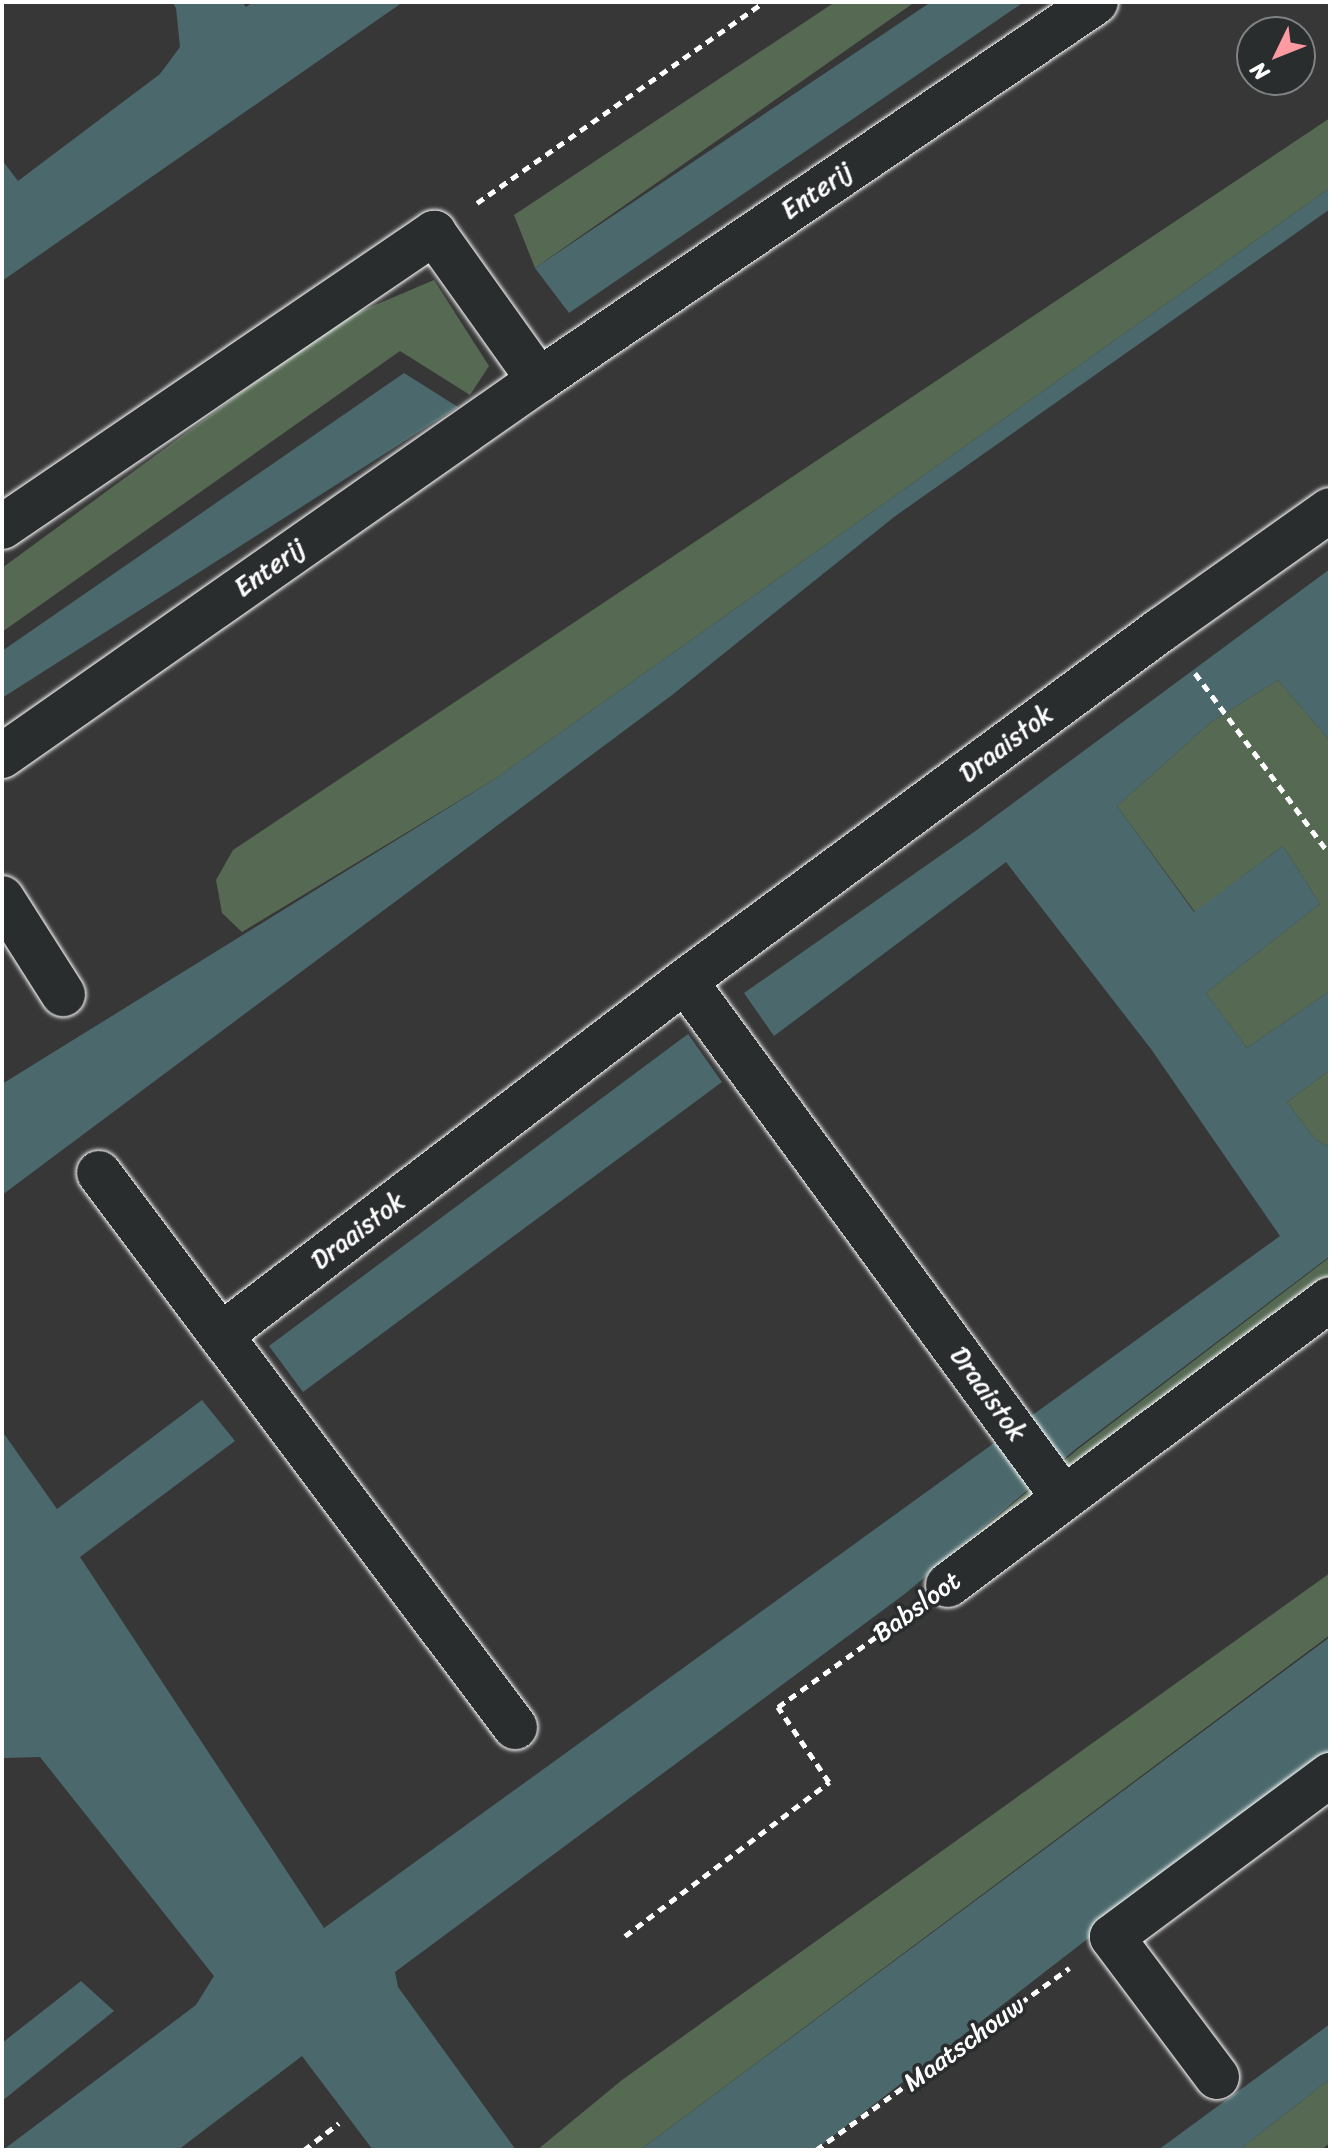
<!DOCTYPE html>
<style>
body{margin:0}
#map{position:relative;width:1332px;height:2152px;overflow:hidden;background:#383737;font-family:Sriracha,sans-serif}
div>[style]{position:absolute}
.green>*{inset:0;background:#556953}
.water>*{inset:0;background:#4b696c}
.path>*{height:5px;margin-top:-2.5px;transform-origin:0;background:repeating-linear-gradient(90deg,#fff 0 8px,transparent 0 14px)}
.roads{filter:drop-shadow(0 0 2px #fff) drop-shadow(0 0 2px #fff)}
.minor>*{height:44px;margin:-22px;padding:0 22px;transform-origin:22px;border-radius:22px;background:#2a2d2e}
span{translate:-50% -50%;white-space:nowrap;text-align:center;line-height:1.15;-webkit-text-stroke:7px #2a2d2e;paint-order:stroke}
.street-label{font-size:26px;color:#fff}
.frame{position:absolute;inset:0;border:4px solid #fff;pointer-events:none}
.north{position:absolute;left:1236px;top:16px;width:80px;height:80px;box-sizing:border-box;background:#2a2d2e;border:2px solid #7f8182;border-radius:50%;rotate:227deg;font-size:22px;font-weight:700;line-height:32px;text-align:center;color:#fff}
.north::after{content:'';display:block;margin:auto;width:28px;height:36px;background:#ff9aa2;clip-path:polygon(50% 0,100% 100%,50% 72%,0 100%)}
</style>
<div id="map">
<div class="green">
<div style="clip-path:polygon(835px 2px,915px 2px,535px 268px,514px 215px)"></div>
<div style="clip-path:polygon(1330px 118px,1330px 188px,495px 779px,242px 932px,222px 913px,216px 880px,233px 850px)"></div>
<div style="clip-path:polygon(434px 280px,489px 366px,470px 395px,400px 351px,2px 632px,2px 568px,340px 320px)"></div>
<div style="clip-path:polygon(1278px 680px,1330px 741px,1330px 991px,1247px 1048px,1206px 993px,1320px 904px,1283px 846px,1195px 912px,1117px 806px,1211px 722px)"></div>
<div style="clip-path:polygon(1330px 1070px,1330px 1147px,1316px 1140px,1287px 1102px)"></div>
<div style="clip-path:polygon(1330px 1257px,1330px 1300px,935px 1569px,1078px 1449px)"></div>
<div style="clip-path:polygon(1330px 1573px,1330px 1635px,640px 2150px,537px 2150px,622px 2080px)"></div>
<div style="clip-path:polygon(1330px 2079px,1330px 2143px,1321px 2150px,1239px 2150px)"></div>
</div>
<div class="water">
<div style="clip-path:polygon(172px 2px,242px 2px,246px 7px,253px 2px,403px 2px,2px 281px,2px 160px,18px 181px,160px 74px,180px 47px,176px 8px)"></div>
<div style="clip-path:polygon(931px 2px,1024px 2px,569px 313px,535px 268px)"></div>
<div style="clip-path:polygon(1330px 188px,1330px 209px,894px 517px,672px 695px,2px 1195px,2px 1084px,495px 779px)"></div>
<div style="clip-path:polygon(404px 373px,458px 407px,2px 698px,2px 651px)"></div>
<div style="clip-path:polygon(1330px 569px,1330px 741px,1278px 680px,1211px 722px,1117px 806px,1194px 912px,1283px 846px,1320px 904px,1206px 993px,1247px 1048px,1330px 991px,1330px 1070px,1287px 1102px,1316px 1140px,1330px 1147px,1330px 1256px,1077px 1448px,906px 1593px,395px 1972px,398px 1987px,516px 2150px,373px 2150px,302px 2056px,178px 2150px,3px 2150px,196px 2005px,214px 1976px,40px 1757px,2px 1758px,2px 1431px,57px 1509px,202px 1400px,235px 1441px,80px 1557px,324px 1928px,1280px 1236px,1151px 1049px,1006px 862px,774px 1036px,744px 993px,974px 832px)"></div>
<div style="clip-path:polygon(688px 1034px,722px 1082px,303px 1392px,269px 1346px)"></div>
<div style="clip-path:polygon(1330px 1637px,1330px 1751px,815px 2150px,640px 2150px)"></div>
<div style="clip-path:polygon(81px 1981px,114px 2011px,2px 2101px,2px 2043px)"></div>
<div style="clip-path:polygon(1330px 2024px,1330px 2079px,1239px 2150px,1158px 2150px)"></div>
</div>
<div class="path">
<div style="left:477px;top:203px;width:350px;rotate:-35deg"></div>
<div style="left:1195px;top:673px;width:223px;rotate:53.4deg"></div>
<div style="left:625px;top:1936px;width:256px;rotate:-37deg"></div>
<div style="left:829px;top:1782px;width:91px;rotate:-124.2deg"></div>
<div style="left:778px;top:1707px;width:156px;rotate:-35.6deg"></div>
<div style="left:304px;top:2150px;width:44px;rotate:-37.6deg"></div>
<div style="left:816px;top:2150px;width:312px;rotate:-35.7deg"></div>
</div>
<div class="roads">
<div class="minor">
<div style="left:2px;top:527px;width:523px;rotate:-34.24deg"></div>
<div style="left:434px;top:233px;width:181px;rotate:54.5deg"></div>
<div style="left:2px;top:756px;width:656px;rotate:-35deg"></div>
<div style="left:539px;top:380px;width:673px;rotate:-34.16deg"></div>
<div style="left:2px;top:898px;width:114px;rotate:57.6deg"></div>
<div style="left:685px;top:981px;width:640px;rotate:53.78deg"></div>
<div style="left:99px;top:1173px;width:693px;rotate:53.1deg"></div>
<div style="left:221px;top:1335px;width:584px;rotate:-37.34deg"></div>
<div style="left:685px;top:981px;width:593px;rotate:-36.43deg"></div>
<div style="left:1162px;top:629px;width:206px;rotate:-35.3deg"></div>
<div style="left:948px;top:1585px;width:477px;rotate:-36.8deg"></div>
<div style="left:1217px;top:2077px;width:175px;rotate:-126.9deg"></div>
<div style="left:1112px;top:1937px;width:272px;rotate:-36.6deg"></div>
</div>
</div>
<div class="street-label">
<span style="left:817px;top:191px;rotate:-34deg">Enterij</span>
<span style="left:270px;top:568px;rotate:-35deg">Enterij</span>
<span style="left:1006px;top:744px;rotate:-37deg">Draaistok</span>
<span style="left:358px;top:1231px;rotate:-37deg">Draaistok</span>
<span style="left:988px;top:1394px;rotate:54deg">Draaistok</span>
<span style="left:917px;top:1607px;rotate:-36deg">Babsloot</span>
<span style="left:964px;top:2044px;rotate:-36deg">Maatschouw</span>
</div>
<div class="frame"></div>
<div class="north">N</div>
</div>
